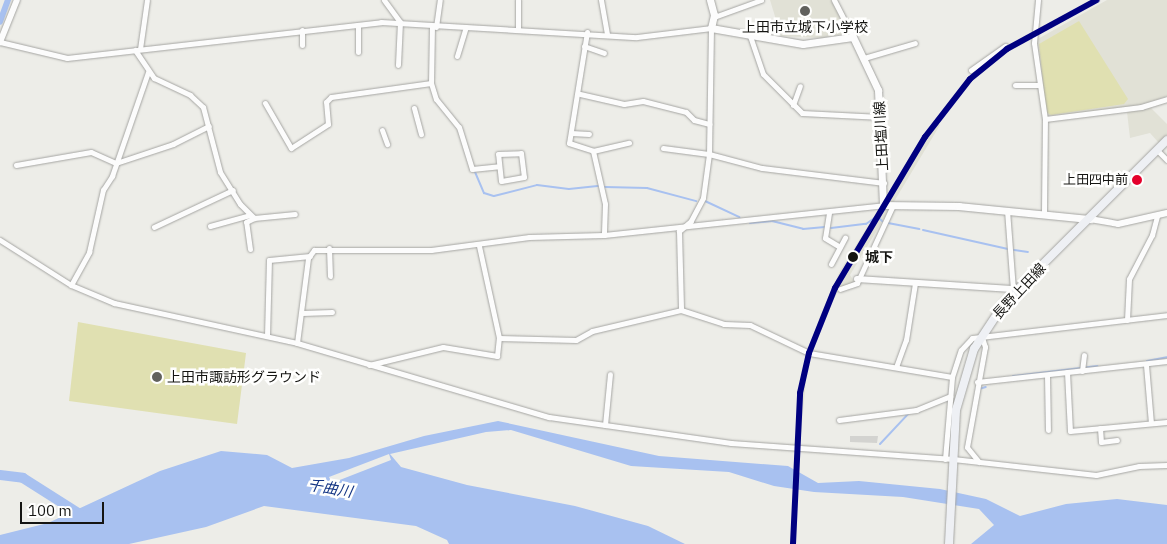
<!DOCTYPE html>
<meta charset="utf-8">
<style>
body{margin:0}
#map{position:relative;width:1167px;height:544px;overflow:hidden;background:#edede8;font-family:"IBM Plex Sans","Noto Sans JP",sans-serif}
div>[style]{position:absolute}
.built>*{inset:0;background:#e1e1d6}
.green>*{inset:0;background:#e0e0b1}
.water>*{inset:0;background:#a8c1f0}
.pier>*{inset:0;background:#edede8}
.stream>*{height:2px;margin:-1px;padding:0 1px;transform-origin:1px;border-radius:1px;background:#a8c1f0}
.canal>*{height:5.5px;margin:-2.75px;padding:0 2.75px;transform-origin:2.75px;border-radius:2.75px;background:#a8c1f0}
.river>*{height:10px;margin:-5px;padding:0 5px;transform-origin:5px;border-radius:5px;background:#a8c1f0}
.building>*{inset:0;background:#d3d3d0}
.roads{filter:drop-shadow(0 0 1px #a5a5a2) drop-shadow(0 0 1px #a5a5a2)}
.minor>*{height:5px;margin:-2.5px;padding:0 2.5px;transform-origin:2.5px;border-radius:2.5px;background:#fcfcfc}
.tertiary>*{height:6px;margin:-3px;padding:0 3px;transform-origin:3px;border-radius:3px;background:#fcfcfc}
.secondary>*{height:7px;margin:-3.5px;padding:0 3.5px;transform-origin:3.5px;border-radius:3.5px;background:#fcfcfc}
.primary>*{height:8px;margin:-4px;padding:0 4px;transform-origin:4px;border-radius:4px;background:#eef0f4}
.rail-1>*{height:6px;margin:-3px;padding:0 3px;transform-origin:3px;border-radius:3px;background:#000080}
.dots>*{width:14px;height:14px;translate:-50% -50%;box-sizing:border-box;border:2px solid #fffffe;border-radius:50%}
span{translate:-50% -50%;white-space:nowrap;text-align:center;line-height:1.15;-webkit-text-stroke:5px #fffffe;paint-order:stroke}
.bus-label{font-size:13px;color:#151512}
.right{translate:-100% -50%;text-align:right}
.poi-label{font-size:14px;color:#151512}
.left{translate:0 -50%;text-align:left}
.street-label{font-size:14px;color:#151512}
.stop-label{font-size:14px;color:#151512;font-weight:700}
.water-label{font-size:15px;color:#143584;font-style:italic}
.scale{position:absolute;left:20px;top:502px;width:84px;height:22px;box-sizing:border-box;border:2px solid #151512;border-top:0;padding-left:6px;font-size:15px;line-height:18px;white-space:nowrap;color:#151512;-webkit-text-stroke:4px #fffffe;paint-order:stroke}
</style>
<div id="map">
<div class="built">
<div style="clip-path:polygon(770px 0,831px 0,848px 33px,822px 38px,781px 36px)"></div>
<div style="clip-path:polygon(1107px 0,1167px 0,1167px 96px,1141px 106px,1046px 117px,1036px 40px)"></div>
<div style="clip-path:polygon(1150px 107px,1167px 124px,1167px 135px,1159px 143px,1150px 133px,1130px 138px,1127px 112px)"></div>
<div style="clip-path:polygon(934px 120px,940px 125px,850px 275px,855px 283px,840px 288px,824px 317px,807px 369px,800px 445px,794px 445px,802px 369px,820px 316px,840px 271px)"></div>
</div>
<div class="green">
<div style="clip-path:polygon(1079px 21px,1128px 99px,1124px 104px,1051px 115px,1046px 112px,1039px 44px)"></div>
<div style="clip-path:polygon(78px 322px,246px 353px,237px 424px,69px 401px)"></div>
</div>
<div class="water">
<div style="clip-path:polygon(498px 421px,659px 456px,788px 466px,818px 483px,859px 481px,940px 489px,986px 499px,1020px 516px,1066px 504px,1117px 499px,1167px 505px,1167px 544px,971px 544px,994px 525px,979px 509px,903px 497px,814px 492px,774px 486px,729px 472px,631px 466px,511px 430px,486px 432px,390px 454px,401px 467px,467px 485px,575px 506px,648px 526px,685px 544px,449px 544px,447px 540px,416px 526px,264px 506px,206px 527px,129px 544px,0 544px,0 535px,48px 523px,160px 471px,221px 451px,267px 455px,292px 468px,349px 458px,424px 436px)"></div>
</div>
<div class="pier">
<div style="clip-path:polygon(389px 454px,391px 460px,332px 483px,329px 477px)"></div>
</div>
<div class="stream">
<div style="left:475px;top:172px;width:23px;rotate:67deg"></div>
<div style="left:484px;top:193px;width:10px;rotate:17deg"></div>
<div style="left:494px;top:196px;width:44px;rotate:-14.3deg"></div>
<div style="left:537px;top:185px;width:32px;rotate:7deg"></div>
<div style="left:569px;top:189px;width:31px;rotate:-6deg"></div>
<div style="left:605px;top:187px;width:42px;rotate:1.4deg"></div>
<div style="left:647px;top:188px;width:51px;rotate:14.9deg"></div>
<div style="left:705px;top:201px;width:38px;rotate:25deg"></div>
<div style="left:880px;top:219px;width:3px;rotate:45deg"></div>
<div style="left:750px;top:223px;width:22px;rotate:-5deg"></div>
<div style="left:772px;top:221px;width:32px;rotate:14deg"></div>
<div style="left:803px;top:229px;width:22px;rotate:-5deg"></div>
<div style="left:888px;top:223px;width:32px;rotate:11deg"></div>
<div style="left:831px;top:228px;width:35px;rotate:-7deg"></div>
<div style="left:866px;top:224px;width:12px;rotate:-35deg"></div>
<div style="left:923px;top:230px;width:87px;rotate:12.6deg"></div>
<div style="left:1014px;top:250px;width:14px;rotate:8deg"></div>
<div style="left:1147px;top:361px;width:20px;rotate:-11deg"></div>
<div style="left:1013px;top:376px;width:85px;rotate:-6.8deg"></div>
<div style="left:979px;top:389px;width:7px;rotate:-16deg"></div>
<div style="left:880px;top:444px;width:42px;rotate:-46.9deg"></div>
</div>
<div class="canal">
<div style="left:0;top:22px;width:23px;rotate:-70deg"></div>
</div>
<div class="river">
<div style="left:0;top:475px;width:23px;rotate:7deg"></div>
<div style="left:23px;top:478px;width:75px;rotate:32.4deg"></div>
</div>
<div class="building">
<div style="clip-path:polygon(850px 436px,878px 436px,877px 443px,850px 442px)"></div>
</div>
<div class="roads">
<div class="minor">
<div style="left:384px;top:0;width:27px;rotate:54deg"></div>
<div style="left:400px;top:22px;width:43px;rotate:92.7deg"></div>
<div style="left:601px;top:0;width:35px;rotate:80deg"></div>
<div style="left:834px;top:0;width:42px;rotate:62.8deg"></div>
<div style="left:1038px;top:0;width:43px;rotate:95.3deg"></div>
<div style="left:1034px;top:43px;width:77px;rotate:81.8deg"></div>
<div style="left:1045px;top:119px;width:97px;rotate:-7.1deg"></div>
<div style="left:1141px;top:107px;width:27px;rotate:-17deg"></div>
<div style="left:714px;top:17px;width:50px;rotate:-19.9deg"></div>
<div style="left:358px;top:25px;width:27px;rotate:90deg"></div>
<div style="left:432px;top:26px;width:57px;rotate:91deg"></div>
<div style="left:431px;top:83px;width:17px;rotate:73deg"></div>
<div style="left:436px;top:99px;width:36px;rotate:51deg"></div>
<div style="left:459px;top:127px;width:44px;rotate:72.8deg"></div>
<div style="left:472px;top:169px;width:27px;rotate:-6deg"></div>
<div style="left:436px;top:27px;width:27px;rotate:-82deg"></div>
<div style="left:518px;top:28px;width:28px;rotate:-90deg"></div>
<div style="left:587px;top:32px;width:112px;rotate:99.2deg"></div>
<div style="left:569px;top:143px;width:25px;rotate:18deg"></div>
<div style="left:593px;top:151px;width:37px;rotate:-13deg"></div>
<div style="left:750px;top:36px;width:40px;rotate:71.1deg"></div>
<div style="left:763px;top:74px;width:55px;rotate:45deg"></div>
<div style="left:802px;top:113px;width:79px;rotate:2.9deg"></div>
<div style="left:0;top:42px;width:69px;rotate:13.4deg"></div>
<div style="left:67px;top:58px;width:316px;rotate:-6.5deg"></div>
<div style="left:381px;top:22px;width:256px;rotate:3.4deg"></div>
<div style="left:637px;top:37px;width:75px;rotate:-6.9deg"></div>
<div style="left:711px;top:28px;width:126px;rotate:90.9deg"></div>
<div style="left:709px;top:154px;width:44px;rotate:97.8deg"></div>
<div style="left:703px;top:198px;width:26px;rotate:118deg"></div>
<div style="left:691px;top:221px;width:16px;rotate:140deg"></div>
<div style="left:679px;top:231px;width:79px;rotate:88.5deg"></div>
<div style="left:302px;top:45px;width:15px;rotate:-90deg"></div>
<div style="left:584px;top:46px;width:21px;rotate:19deg"></div>
<div style="left:140px;top:49px;width:49px;rotate:-81.9deg"></div>
<div style="left:135px;top:50px;width:34px;rotate:56deg"></div>
<div style="left:154px;top:78px;width:40px;rotate:25deg"></div>
<div style="left:190px;top:95px;width:18px;rotate:43deg"></div>
<div style="left:203px;top:107px;width:67px;rotate:75.3deg"></div>
<div style="left:220px;top:172px;width:38px;rotate:58deg"></div>
<div style="left:240px;top:204px;width:20px;rotate:45deg"></div>
<div style="left:254px;top:218px;width:41px;rotate:-5.6deg"></div>
<div style="left:457px;top:56px;width:30px;rotate:-73deg"></div>
<div style="left:864px;top:58px;width:53px;rotate:-16.4deg"></div>
<div style="left:971px;top:70px;width:42px;rotate:-35.2deg"></div>
<div style="left:1015px;top:85px;width:24px"></div>
<div style="left:580px;top:94px;width:45px;rotate:12.8deg"></div>
<div style="left:624px;top:104px;width:19px;rotate:-9deg"></div>
<div style="left:643px;top:101px;width:44px;rotate:14.3deg"></div>
<div style="left:686px;top:112px;width:11px;rotate:45deg"></div>
<div style="left:694px;top:120px;width:16px;rotate:15deg"></div>
<div style="left:265px;top:103px;width:52px;rotate:60deg"></div>
<div style="left:291px;top:148px;width:44px;rotate:-33deg"></div>
<div style="left:328px;top:124px;width:22px;rotate:-95deg"></div>
<div style="left:326px;top:102px;width:7px;rotate:-45deg"></div>
<div style="left:331px;top:97px;width:101px;rotate:-8deg"></div>
<div style="left:793px;top:105px;width:20px;rotate:-70deg"></div>
<div style="left:414px;top:108px;width:27px;rotate:75deg"></div>
<div style="left:382px;top:130px;width:15px;rotate:70deg"></div>
<div style="left:571px;top:133px;width:18px;rotate:3deg"></div>
<div style="left:663px;top:148px;width:46px;rotate:7.4deg"></div>
<div style="left:709px;top:154px;width:55px;rotate:14.8deg"></div>
<div style="left:762px;top:168px;width:123px;rotate:7deg"></div>
<div style="left:1157px;top:150px;width:14px;rotate:45deg"></div>
<div style="left:593px;top:151px;width:54px;rotate:77.2deg"></div>
<div style="left:605px;top:204px;width:31px;rotate:92deg"></div>
<div style="left:521px;top:153px;width:24px;rotate:83deg"></div>
<div style="left:524px;top:177px;width:23px;rotate:170deg"></div>
<div style="left:501px;top:181px;width:27px;rotate:-96deg"></div>
<div style="left:498px;top:154px;width:23px;rotate:-2deg"></div>
<div style="left:16px;top:165px;width:76px;rotate:-9.8deg"></div>
<div style="left:91px;top:152px;width:27px;rotate:24deg"></div>
<div style="left:116px;top:163px;width:60px;rotate:-18.4deg"></div>
<div style="left:173px;top:144px;width:40px;rotate:-26.6deg"></div>
<div style="left:1007px;top:210px;width:80px;rotate:85.7deg"></div>
<div style="left:1044px;top:212px;width:93px;rotate:-89.4deg"></div>
<div style="left:829px;top:213px;width:25px;rotate:99deg"></div>
<div style="left:825px;top:238px;width:17px;rotate:31deg"></div>
<div style="left:210px;top:226px;width:41px;rotate:-15.4deg"></div>
<div style="left:154px;top:227px;width:87px;rotate:-25.1deg"></div>
<div style="left:0;top:240px;width:84px;rotate:32.4deg"></div>
<div style="left:71px;top:285px;width:47px;rotate:22.7deg"></div>
<div style="left:114px;top:303px;width:187px;rotate:12.3deg"></div>
<div style="left:297px;top:343px;width:263px;rotate:16.4deg"></div>
<div style="left:549px;top:417px;width:184px;rotate:8.1deg"></div>
<div style="left:731px;top:443px;width:223px;rotate:4.1deg"></div>
<div style="left:953px;top:459px;width:144px;rotate:6.4deg"></div>
<div style="left:1096px;top:475px;width:44px;rotate:-11.8deg"></div>
<div style="left:1139px;top:466px;width:28px;rotate:-2deg"></div>
<div style="left:479px;top:246px;width:94px;rotate:77.7deg"></div>
<div style="left:329px;top:248px;width:28px;rotate:88deg"></div>
<div style="left:250px;top:249px;width:27px;rotate:-98deg"></div>
<div style="left:246px;top:222px;width:9px;rotate:-27deg"></div>
<div style="left:831px;top:264px;width:30px;rotate:-62deg"></div>
<div style="left:71px;top:285px;width:38px;rotate:-61deg"></div>
<div style="left:89px;top:252px;width:64px;rotate:-77.3deg"></div>
<div style="left:103px;top:190px;width:17px;rotate:-57deg"></div>
<div style="left:112px;top:176px;width:110px;rotate:-70.9deg"></div>
<div style="left:840px;top:289px;width:18px;rotate:-19deg"></div>
<div style="left:857px;top:283px;width:86px;rotate:-65.2deg"></div>
<div style="left:302px;top:313px;width:30px;rotate:-2deg"></div>
<div style="left:1127px;top:320px;width:41px;rotate:-87.2deg"></div>
<div style="left:1129px;top:279px;width:50px;rotate:-62.4deg"></div>
<div style="left:1152px;top:235px;width:20px;rotate:-75deg"></div>
<div style="left:267px;top:336px;width:76px;rotate:-88.5deg"></div>
<div style="left:269px;top:260px;width:41px;rotate:-5.6deg"></div>
<div style="left:297px;top:343px;width:86px;rotate:-82.6deg"></div>
<div style="left:308px;top:258px;width:10px;rotate:-53deg"></div>
<div style="left:314px;top:250px;width:117px"></div>
<div style="left:431px;top:250px;width:99px;rotate:-7.6deg"></div>
<div style="left:529px;top:237px;width:75px;rotate:-1.5deg"></div>
<div style="left:604px;top:235px;width:281px;rotate:-6.1deg"></div>
<div style="left:369px;top:365px;width:76px;rotate:-13.7deg"></div>
<div style="left:443px;top:347px;width:55px;rotate:9.5deg"></div>
<div style="left:497px;top:356px;width:18px;rotate:-84deg"></div>
<div style="left:499px;top:338px;width:77px;rotate:1.5deg"></div>
<div style="left:576px;top:340px;width:18px;rotate:-29deg"></div>
<div style="left:592px;top:331px;width:91px;rotate:-13.3deg"></div>
<div style="left:681px;top:310px;width:45px;rotate:18deg"></div>
<div style="left:724px;top:324px;width:26px;rotate:2deg"></div>
<div style="left:750px;top:325px;width:65px;rotate:25.4deg"></div>
<div style="left:809px;top:353px;width:145px;rotate:9.5deg"></div>
<div style="left:1146px;top:365px;width:58px;rotate:85.1deg"></div>
<div style="left:896px;top:367px;width:29px;rotate:-70deg"></div>
<div style="left:906px;top:340px;width:58px;rotate:-81deg"></div>
<div style="left:1082px;top:371px;width:16px;rotate:-83deg"></div>
<div style="left:1067px;top:372px;width:59px;rotate:87.1deg"></div>
<div style="left:1070px;top:431px;width:97px;rotate:-5.3deg"></div>
<div style="left:1047px;top:375px;width:55px;rotate:89deg"></div>
<div style="left:977px;top:382px;width:191px;rotate:-6.3deg"></div>
<div style="left:839px;top:420px;width:78px;rotate:-7.4deg"></div>
<div style="left:916px;top:410px;width:37px;rotate:-22deg"></div>
<div style="left:605px;top:425px;width:51px;rotate:-84.4deg"></div>
<div style="left:1100px;top:428px;width:14px;rotate:86deg"></div>
<div style="left:1101px;top:442px;width:16px;rotate:-7deg"></div>
<div style="left:945px;top:459px;width:82px;rotate:-85.1deg"></div>
<div style="left:952px;top:377px;width:28px;rotate:-72deg"></div>
<div style="left:961px;top:350px;width:16px;rotate:-47deg"></div>
<div style="left:972px;top:338px;width:196px;rotate:-6.7deg"></div>
<div style="left:979px;top:462px;width:19px;rotate:-129deg"></div>
<div style="left:967px;top:447px;width:102px;rotate:-79.8deg"></div>
<div style="left:985px;top:347px;width:10px;rotate:-107deg"></div>
</div>
<div class="tertiary">
<div style="left:0;top:42px;width:45px;rotate:-68deg"></div>
<div style="left:1090px;top:219px;width:28px;rotate:10deg"></div>
<div style="left:1118px;top:224px;width:50px;rotate:-12.7deg"></div>
<div style="left:857px;top:279px;width:155px;rotate:3.7deg"></div>
</div>
<div class="secondary">
<div style="left:710px;top:0;width:16px;rotate:75deg"></div>
<div style="left:714px;top:15px;width:13px;rotate:103deg"></div>
<div style="left:711px;top:28px;width:93px;rotate:9.9deg"></div>
<div style="left:803px;top:44px;width:50px;rotate:-8deg"></div>
<div style="left:853px;top:37px;width:59px;rotate:64.7deg"></div>
<div style="left:878px;top:90px;width:115px;rotate:87.5deg"></div>
<div style="left:883px;top:205px;width:76px;rotate:0.8deg"></div>
<div style="left:959px;top:206px;width:132px;rotate:5.7deg"></div>
</div>
<div class="primary">
<div style="left:949px;top:544px;width:134px;rotate:-87deg"></div>
<div style="left:956px;top:410px;width:64px;rotate:-73.6deg"></div>
<div style="left:974px;top:349px;width:56px;rotate:-56.6deg"></div>
<div style="left:1005px;top:302px;width:229px;rotate:-45deg"></div>
</div>
</div>
<div class="rail-1">
<div style="left:793px;top:544px;width:151px;rotate:-87.3deg"></div>
<div style="left:800px;top:393px;width:41px;rotate:-77.3deg"></div>
<div style="left:809px;top:353px;width:70px;rotate:-68.2deg"></div>
<div style="left:835px;top:288px;width:176px;rotate:-59.2deg"></div>
<div style="left:925px;top:137px;width:73px;rotate:-52.2deg"></div>
<div style="left:970px;top:79px;width:48px;rotate:-39deg"></div>
<div style="left:1007px;top:49px;width:102px;rotate:-28.6deg"></div>
</div>
<div class="dots">
<div style="left:805px;top:11px;background:#61615d"></div>
<div style="left:1137px;top:180px;background:#e4002b"></div>
<div style="left:853px;top:257px;background:#151512"></div>
<div style="left:157px;top:377px;background:#61615d"></div>
</div>
<div class="bus-label">
<span class="right" style="left:1128px;top:180px">上田四中前</span>
</div>
<div class="poi-label">
<span style="left:805px;top:27px">上田市立城下小学校</span>
<span class="left" style="left:167px;top:377px">上田市諏訪形グラウンド</span>
</div>
<div class="street-label">
<span style="left:881px;top:136px;rotate:-93deg">上田塩川線</span>
<span style="left:1019px;top:291px;rotate:-47deg">長野上田線</span>
</div>
<div class="stop-label">
<span class="left" style="left:865px;top:257px">城下</span>
</div>
<div class="water-label">
<span style="left:330px;top:488px;rotate:10deg">千曲川</span>
</div>
<div class="scale">100 m</div>
</div>
